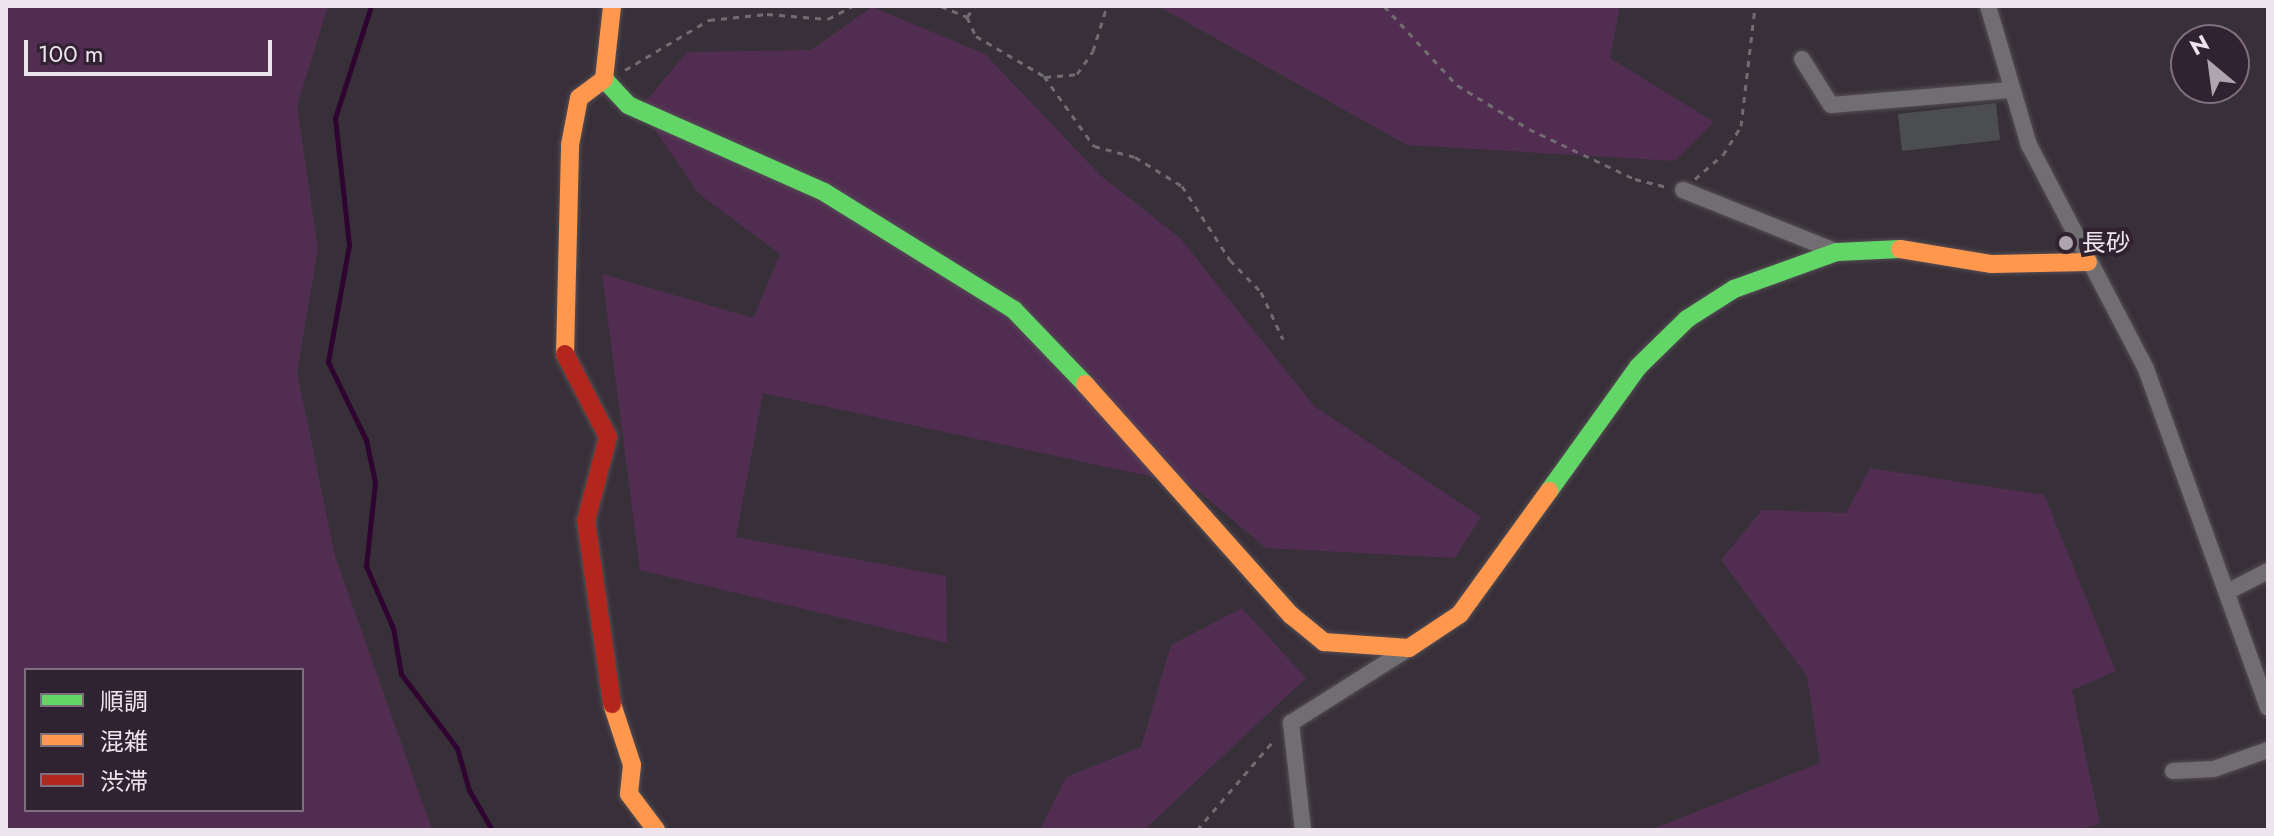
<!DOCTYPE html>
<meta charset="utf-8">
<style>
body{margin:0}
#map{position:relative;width:2274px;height:836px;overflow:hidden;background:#383038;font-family:Jost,"Noto Sans JP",sans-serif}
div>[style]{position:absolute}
.green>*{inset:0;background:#522d52}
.stream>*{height:5px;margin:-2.5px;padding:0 2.5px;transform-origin:2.5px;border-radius:2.5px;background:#300431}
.building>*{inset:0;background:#4c4d4e}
.path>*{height:3px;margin-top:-1.5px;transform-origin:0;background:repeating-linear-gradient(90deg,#706c70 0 6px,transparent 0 12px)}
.roads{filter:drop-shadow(0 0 2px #544e54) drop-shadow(0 0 2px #544e54)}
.street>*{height:16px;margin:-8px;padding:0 8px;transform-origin:8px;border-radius:8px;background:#716e71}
.fast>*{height:18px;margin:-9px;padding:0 9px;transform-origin:9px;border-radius:9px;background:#63d668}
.slow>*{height:18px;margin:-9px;padding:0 9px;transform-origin:9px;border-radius:9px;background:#ff974d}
.jam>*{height:18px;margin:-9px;padding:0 9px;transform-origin:9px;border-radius:9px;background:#b3261e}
.dots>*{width:22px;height:22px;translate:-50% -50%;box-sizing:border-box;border:4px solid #312231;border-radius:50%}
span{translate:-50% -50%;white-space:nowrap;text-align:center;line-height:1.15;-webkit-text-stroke:8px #312231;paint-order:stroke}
.poi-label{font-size:24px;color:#eee4ed}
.left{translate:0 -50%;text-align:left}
.frame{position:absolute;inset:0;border:8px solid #eee4ed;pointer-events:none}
.legend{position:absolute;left:24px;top:668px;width:280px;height:144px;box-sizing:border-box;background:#312231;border:2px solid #7d707c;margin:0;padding:10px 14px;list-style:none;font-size:24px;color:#eee4ed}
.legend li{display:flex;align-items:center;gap:16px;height:40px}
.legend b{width:40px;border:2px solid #7d707c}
.north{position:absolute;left:2170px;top:24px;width:80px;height:80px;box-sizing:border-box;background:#312231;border:2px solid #7d707c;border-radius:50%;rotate:331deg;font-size:22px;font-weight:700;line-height:32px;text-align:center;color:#eee4ed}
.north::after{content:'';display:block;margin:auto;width:28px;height:36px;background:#aea5ae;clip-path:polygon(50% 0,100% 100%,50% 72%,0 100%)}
.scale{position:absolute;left:24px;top:40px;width:248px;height:36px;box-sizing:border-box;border:4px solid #eee4ed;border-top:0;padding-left:10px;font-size:24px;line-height:28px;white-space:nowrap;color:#eee4ed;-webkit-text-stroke:6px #312231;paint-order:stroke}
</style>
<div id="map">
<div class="green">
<div style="clip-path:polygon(evenodd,6px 6px,328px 6px,297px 106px,318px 249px,297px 372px,335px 556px,432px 830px,6px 830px,6px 6px,26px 670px,302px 670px,302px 810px,26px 810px,26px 670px)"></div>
<div style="clip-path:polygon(1158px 6px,1620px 6px,1610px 58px,1714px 122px,1675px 161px,1407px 145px)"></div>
<div style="clip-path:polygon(872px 7px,985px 54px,1100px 175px,1180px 238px,1315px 407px,1481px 517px,1455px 558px,1266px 548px,1191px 485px,763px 393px,736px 537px,946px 576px,947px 643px,640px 570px,602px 274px,753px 318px,780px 254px,699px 194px,640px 108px,687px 52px,811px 50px)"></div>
<div style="clip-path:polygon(1870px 468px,2044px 495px,2116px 671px,2072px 690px,2100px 824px,2075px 830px,1650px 830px,1820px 763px,1807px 676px,1721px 560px,1762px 510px,1846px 513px)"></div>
<div style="clip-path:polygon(1242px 608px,1306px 678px,1144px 830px,1040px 830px,1066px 777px,1141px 747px,1171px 645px)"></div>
</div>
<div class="stream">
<div style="left:371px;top:6px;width:118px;rotate:107.8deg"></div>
<div style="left:335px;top:118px;width:128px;rotate:83.7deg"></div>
<div style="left:349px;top:245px;width:119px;rotate:100.2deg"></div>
<div style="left:328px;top:362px;width:87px;rotate:64deg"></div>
<div style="left:366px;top:440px;width:43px;rotate:77.9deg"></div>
<div style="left:375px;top:482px;width:84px;rotate:96.1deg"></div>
<div style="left:366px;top:566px;width:68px;rotate:66.5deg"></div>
<div style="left:393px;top:628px;width:47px;rotate:80.1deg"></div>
<div style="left:401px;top:674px;width:93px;rotate:52.9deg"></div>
<div style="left:457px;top:748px;width:44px;rotate:74.1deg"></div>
<div style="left:469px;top:790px;width:46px;rotate:60.1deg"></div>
</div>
<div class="building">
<div style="clip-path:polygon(1996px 103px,2000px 140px,1902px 151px,1898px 114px)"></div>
</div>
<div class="path">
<div style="left:941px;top:6px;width:28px;rotate:23deg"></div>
<div style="left:967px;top:17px;width:21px;rotate:65deg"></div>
<div style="left:976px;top:36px;width:79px;rotate:30.5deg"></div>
<div style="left:1044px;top:76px;width:86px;rotate:54.5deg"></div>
<div style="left:1094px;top:146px;width:42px;rotate:15deg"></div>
<div style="left:1135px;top:157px;width:55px;rotate:31.7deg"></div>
<div style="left:1182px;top:186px;width:88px;rotate:57deg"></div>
<div style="left:1230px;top:260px;width:45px;rotate:45.9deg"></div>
<div style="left:1261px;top:292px;width:52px;rotate:64.9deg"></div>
<div style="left:1384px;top:6px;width:108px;rotate:47.3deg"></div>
<div style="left:1457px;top:85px;width:84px;rotate:31.4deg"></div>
<div style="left:1529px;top:129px;width:117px;rotate:25.3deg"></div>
<div style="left:1635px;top:179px;width:34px;rotate:14deg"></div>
<div style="left:967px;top:17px;width:14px;rotate:-54deg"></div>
<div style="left:625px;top:70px;width:98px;rotate:-30.8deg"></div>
<div style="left:709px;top:20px;width:58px;rotate:-5.9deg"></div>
<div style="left:767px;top:14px;width:61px;rotate:4.7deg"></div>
<div style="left:828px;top:19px;width:27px;rotate:-28deg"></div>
<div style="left:1045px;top:77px;width:32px;rotate:-5deg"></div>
<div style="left:1077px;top:74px;width:28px;rotate:-55deg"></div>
<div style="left:1093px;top:51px;width:47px;rotate:-72.7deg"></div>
<div style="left:1695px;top:179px;width:37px;rotate:-41deg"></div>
<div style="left:1723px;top:155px;width:34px;rotate:-58deg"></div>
<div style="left:1741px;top:126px;width:121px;rotate:-83.3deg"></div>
<div style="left:1197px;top:830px;width:120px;rotate:-49.4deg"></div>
</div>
<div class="roads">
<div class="street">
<div style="left:1988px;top:6px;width:145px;rotate:73.6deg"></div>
<div style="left:2029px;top:145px;width:253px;rotate:62.4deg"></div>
<div style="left:2146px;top:369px;width:360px;rotate:70.2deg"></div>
<div style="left:1802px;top:59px;width:54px;rotate:57.8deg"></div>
<div style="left:1831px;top:105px;width:180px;rotate:-4.8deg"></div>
<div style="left:1683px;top:190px;width:166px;rotate:21.9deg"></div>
<div style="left:2229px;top:591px;width:44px;rotate:-27.1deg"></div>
<div style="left:2173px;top:771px;width:41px;rotate:-2.8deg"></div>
<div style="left:2214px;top:769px;width:57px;rotate:-19.4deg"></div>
<div style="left:1303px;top:830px;width:108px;rotate:-96.4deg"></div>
<div style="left:1291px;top:723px;width:140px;rotate:-32.4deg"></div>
</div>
<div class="fast">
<div style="left:604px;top:79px;width:35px;rotate:47deg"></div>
<div style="left:628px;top:105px;width:214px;rotate:23.9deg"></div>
<div style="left:824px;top:192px;width:224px;rotate:31.8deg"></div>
<div style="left:1014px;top:310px;width:103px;rotate:46.2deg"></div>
<div style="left:1549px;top:491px;width:153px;rotate:-54.3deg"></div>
<div style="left:1638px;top:367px;width:69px;rotate:-44.4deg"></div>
<div style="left:1687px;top:319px;width:56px;rotate:-32.6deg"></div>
<div style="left:1734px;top:289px;width:109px;rotate:-19.8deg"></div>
<div style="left:1837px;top:252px;width:63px;rotate:-2.7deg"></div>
</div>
<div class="slow">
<div style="left:1900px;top:249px;width:93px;rotate:9.3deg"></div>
<div style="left:1992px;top:264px;width:96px;rotate:-1.2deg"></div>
<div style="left:565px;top:354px;width:209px;rotate:-88.6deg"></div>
<div style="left:570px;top:145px;width:48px;rotate:-79.2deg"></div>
<div style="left:579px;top:98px;width:31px;rotate:-37deg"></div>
<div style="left:604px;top:79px;width:73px;rotate:-83.7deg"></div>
<div style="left:1085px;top:384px;width:310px;rotate:48.3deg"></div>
<div style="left:1291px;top:615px;width:43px;rotate:39.3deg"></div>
<div style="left:1324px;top:642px;width:85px;rotate:4deg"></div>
<div style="left:1409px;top:648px;width:61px;rotate:-33.7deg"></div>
<div style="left:1460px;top:614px;width:152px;rotate:-54.1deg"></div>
<div style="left:612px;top:704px;width:64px;rotate:71.8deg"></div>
<div style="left:632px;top:765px;width:29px;rotate:96deg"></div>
<div style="left:629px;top:794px;width:45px;rotate:53.1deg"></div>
</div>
<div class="jam">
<div style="left:565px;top:354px;width:93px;rotate:62.6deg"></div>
<div style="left:608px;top:437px;width:87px;rotate:104.7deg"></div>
<div style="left:586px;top:521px;width:185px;rotate:81.9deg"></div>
</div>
</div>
<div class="dots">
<div style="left:2066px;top:243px;background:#aea5ae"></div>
</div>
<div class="poi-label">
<span class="left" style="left:2082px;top:243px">長砂</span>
</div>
<div class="frame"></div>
<ul class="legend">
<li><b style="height:10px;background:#63d668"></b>順調</li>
<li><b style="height:10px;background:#ff974d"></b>混雑</li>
<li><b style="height:10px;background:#b3261e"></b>渋滞</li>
</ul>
<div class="north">N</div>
<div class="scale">100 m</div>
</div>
